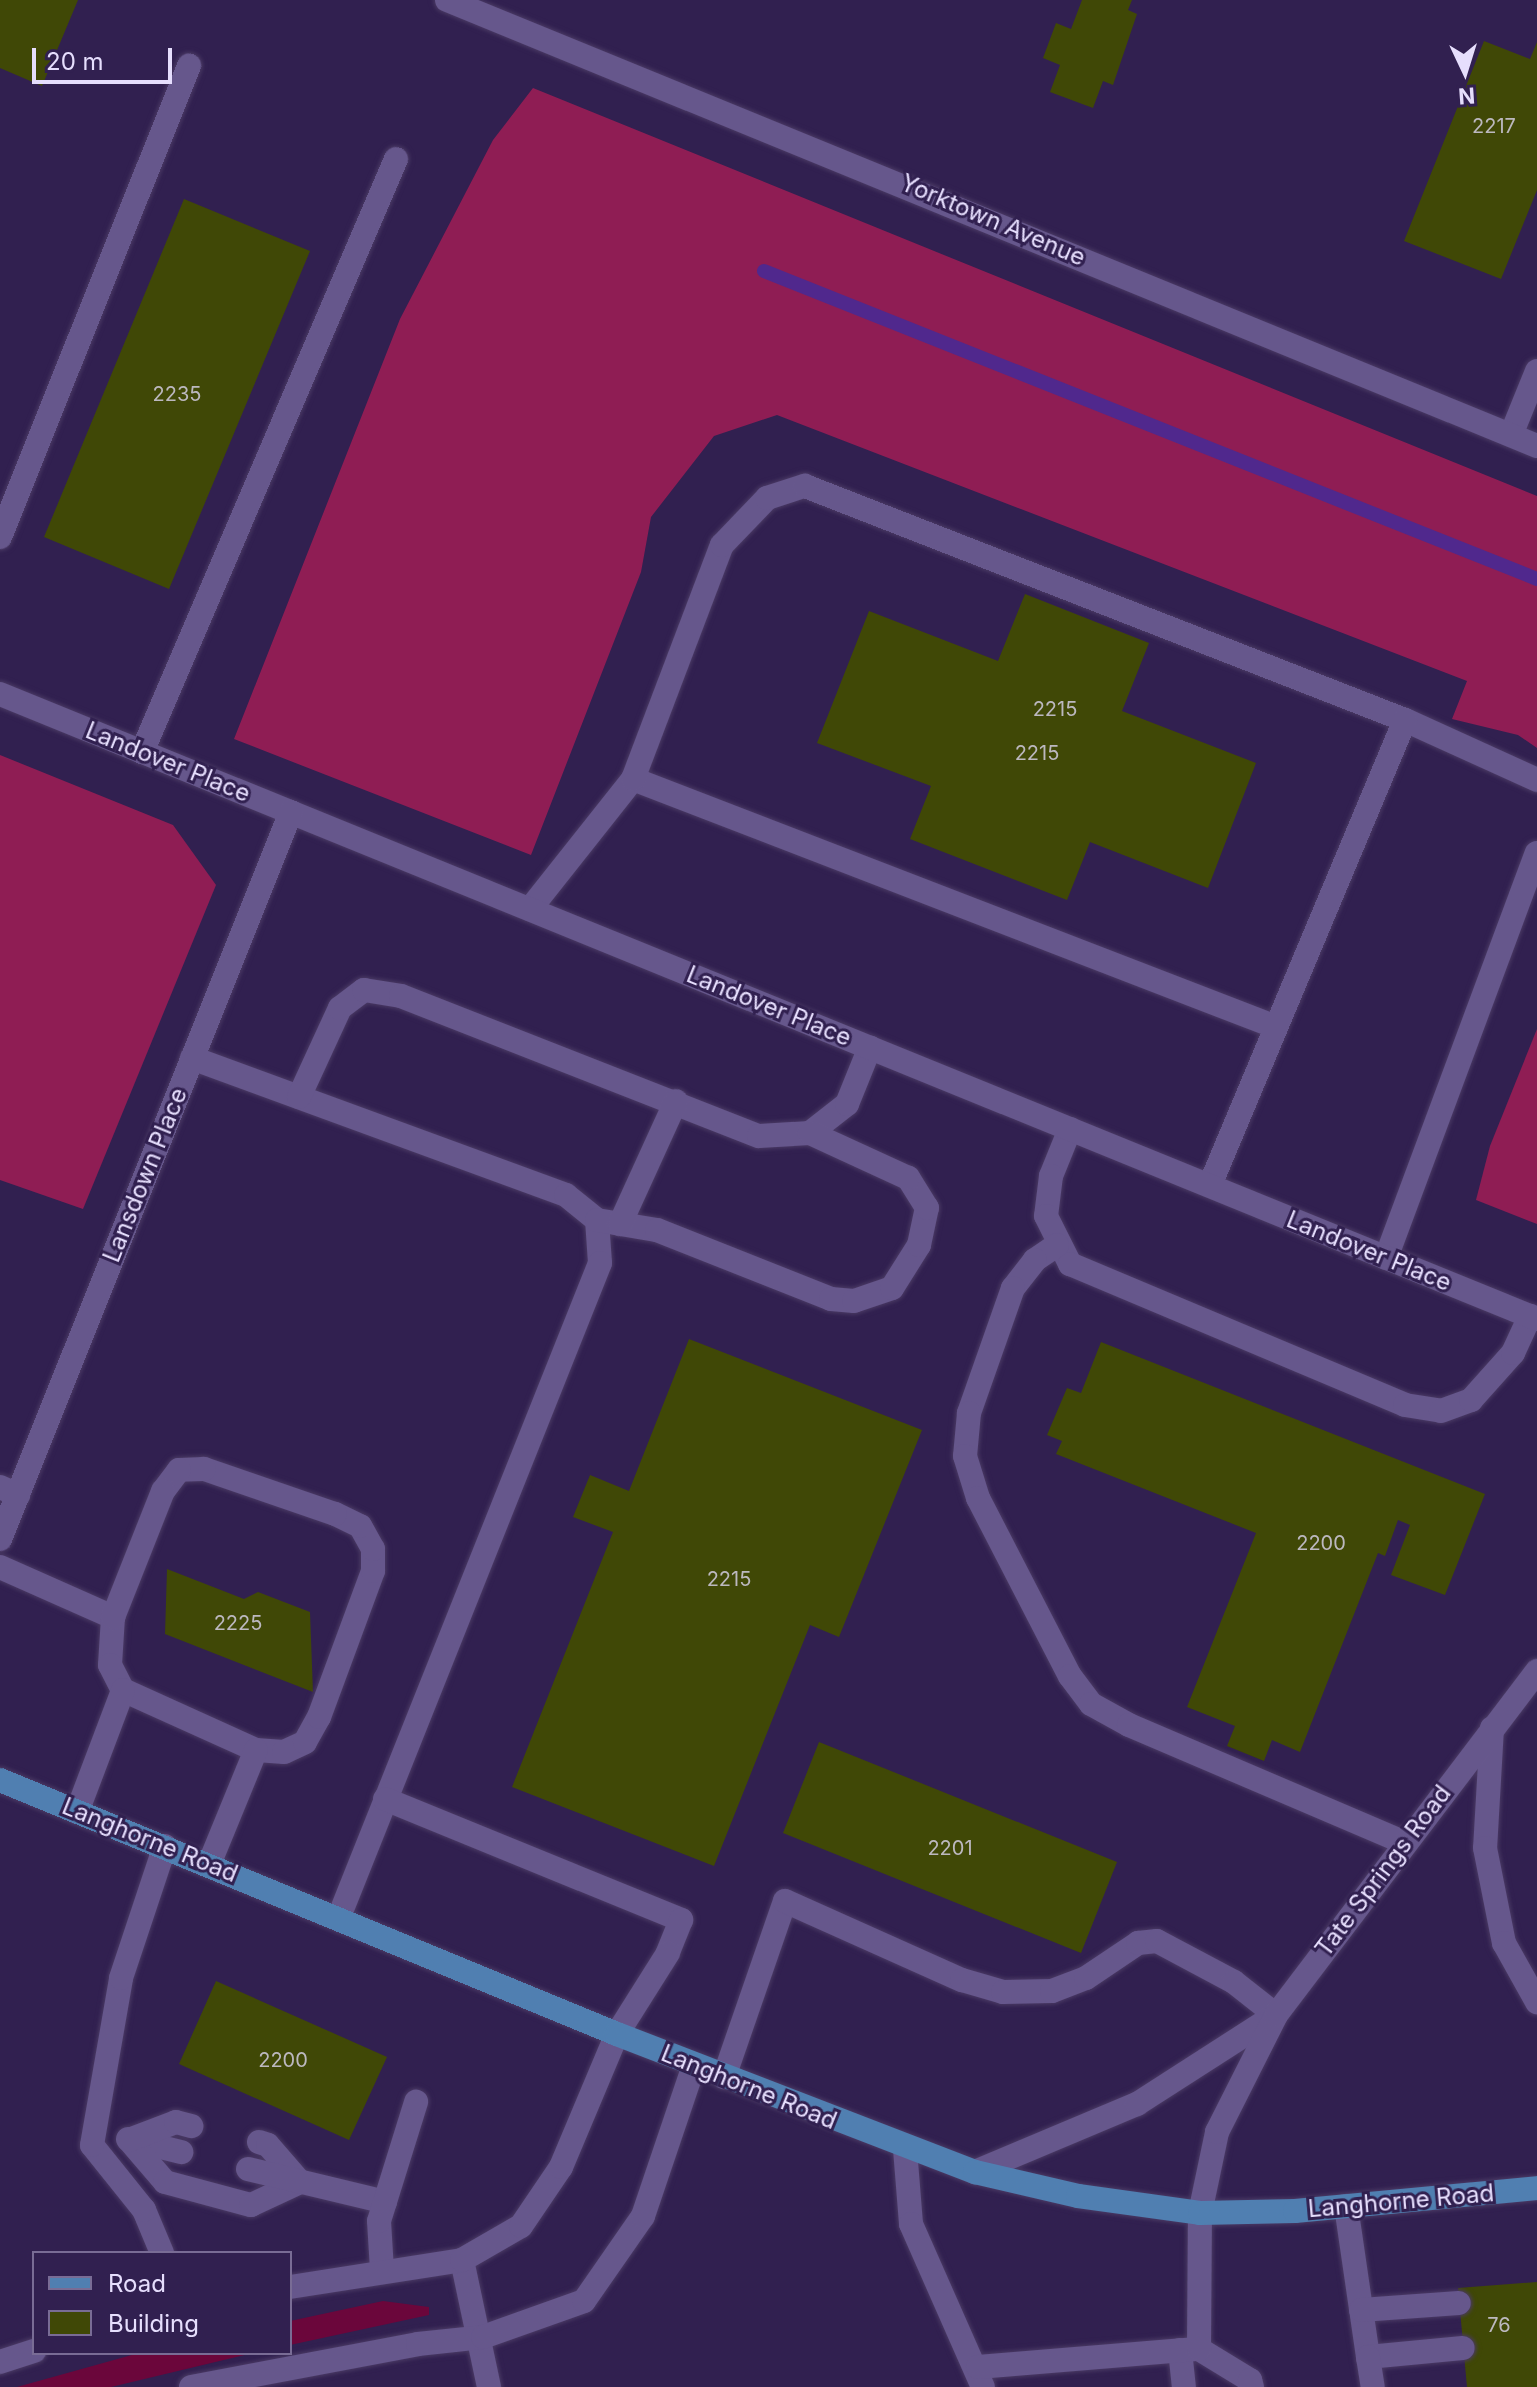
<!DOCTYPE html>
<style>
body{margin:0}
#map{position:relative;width:1537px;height:2387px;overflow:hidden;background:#312050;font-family:Inter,sans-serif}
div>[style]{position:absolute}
.green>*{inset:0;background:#6b063b}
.forest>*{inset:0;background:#8f1d54}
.stream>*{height:14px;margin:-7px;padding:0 7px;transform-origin:7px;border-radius:7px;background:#50288d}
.building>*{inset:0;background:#404806}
.roads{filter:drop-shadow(0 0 2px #4a3a64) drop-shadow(0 0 2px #4a3a64)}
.lane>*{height:24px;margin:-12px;padding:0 12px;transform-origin:12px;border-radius:12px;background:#66578c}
.street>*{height:24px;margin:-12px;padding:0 12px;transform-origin:12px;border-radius:12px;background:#66578c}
.primary>*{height:24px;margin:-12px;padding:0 12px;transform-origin:12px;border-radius:12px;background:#507fb1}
span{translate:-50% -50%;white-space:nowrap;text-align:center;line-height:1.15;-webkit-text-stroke:6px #312050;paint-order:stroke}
.number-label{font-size:20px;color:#bcb8bf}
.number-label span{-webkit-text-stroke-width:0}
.street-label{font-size:24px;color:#e6defd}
.legend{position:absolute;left:32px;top:2251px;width:260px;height:104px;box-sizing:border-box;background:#312050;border:2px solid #796c95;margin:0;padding:10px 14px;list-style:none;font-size:24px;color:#e6defd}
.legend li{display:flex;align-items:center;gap:16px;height:40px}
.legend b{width:40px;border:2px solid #796c95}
.north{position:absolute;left:1425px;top:32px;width:80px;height:80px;-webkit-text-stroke:6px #312050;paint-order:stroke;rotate:176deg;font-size:22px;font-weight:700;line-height:32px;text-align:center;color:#e6defd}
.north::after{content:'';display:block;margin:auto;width:28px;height:36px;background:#e6defd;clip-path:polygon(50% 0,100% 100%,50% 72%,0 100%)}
.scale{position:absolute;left:32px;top:48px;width:140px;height:36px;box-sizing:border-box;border:4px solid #e6defd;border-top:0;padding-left:10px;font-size:24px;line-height:28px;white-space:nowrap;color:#e6defd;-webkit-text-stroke:6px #312050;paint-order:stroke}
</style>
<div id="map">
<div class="green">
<div style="clip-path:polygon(383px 2301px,429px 2307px,429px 2315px,290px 2345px,290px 2321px)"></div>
<div style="clip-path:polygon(139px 2353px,253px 2353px,111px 2387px,17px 2387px)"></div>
</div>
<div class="forest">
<div style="clip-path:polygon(533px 88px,1537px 496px,1537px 748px,1518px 735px,1452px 719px,1467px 681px,777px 415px,714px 436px,651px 517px,641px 572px,531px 855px,234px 739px,400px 319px,493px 140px)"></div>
<div style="clip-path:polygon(0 755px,173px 825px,216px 885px,83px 1209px,0 1180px)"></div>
<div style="clip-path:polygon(1537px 1029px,1537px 1224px,1476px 1200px,1490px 1146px)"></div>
</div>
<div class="stream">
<div style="left:764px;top:271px;width:832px;rotate:21.72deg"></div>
</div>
<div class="building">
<div style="clip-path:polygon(0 0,78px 0,42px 86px,0 68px)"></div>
<div style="clip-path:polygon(1082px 0,1132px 0,1128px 10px,1137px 14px,1113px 85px,1103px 81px,1093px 108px,1050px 92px,1060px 65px,1043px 58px,1056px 23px,1071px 29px)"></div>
<div style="clip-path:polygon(1484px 41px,1530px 59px,1537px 42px,1537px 190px,1501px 279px,1404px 241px)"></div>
<div style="clip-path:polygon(184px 199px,310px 251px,169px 589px,44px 537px)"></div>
<div style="clip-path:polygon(1025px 594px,1149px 643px,1122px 711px,1256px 763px,1208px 888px,1090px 842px,1067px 900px,910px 839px,931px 786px,817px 743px,869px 611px,998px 661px)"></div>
<div style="clip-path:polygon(689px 1339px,922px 1430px,839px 1637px,810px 1625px,714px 1866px,512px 1787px,613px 1532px,573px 1517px,590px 1475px,629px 1491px)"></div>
<div style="clip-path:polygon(1101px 1342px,1485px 1494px,1445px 1595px,1391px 1575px,1410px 1525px,1398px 1520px,1385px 1556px,1378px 1553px,1300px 1752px,1272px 1740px,1264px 1761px,1227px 1746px,1235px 1726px,1187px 1707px,1256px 1533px,1056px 1454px,1062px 1441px,1047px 1435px,1067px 1388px,1081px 1393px)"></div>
<div style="clip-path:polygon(167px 1569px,244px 1599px,258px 1592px,310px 1612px,313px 1692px,165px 1634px)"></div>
<div style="clip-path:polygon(819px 1742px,1117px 1862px,1081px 1953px,783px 1833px)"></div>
<div style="clip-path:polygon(216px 1981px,387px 2057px,349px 2140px,179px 2064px)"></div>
<div style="clip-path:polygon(1537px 2282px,1537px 2387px,1467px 2387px,1458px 2288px)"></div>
</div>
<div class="roads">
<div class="lane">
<div style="left:1511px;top:435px;width:69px;rotate:-67.9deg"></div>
<div style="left:0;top:537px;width:508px;rotate:-68.14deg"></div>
<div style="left:1405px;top:720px;width:145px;rotate:24.4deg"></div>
<div style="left:142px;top:752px;width:645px;rotate:-66.81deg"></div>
<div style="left:633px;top:779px;width:689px;rotate:21.09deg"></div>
<div style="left:530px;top:909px;width:166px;rotate:-51.6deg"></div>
<div style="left:633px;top:779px;width:250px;rotate:-69.2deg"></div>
<div style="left:722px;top:545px;width:65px;rotate:-46.2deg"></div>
<div style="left:767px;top:498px;width:40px;rotate:-18deg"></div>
<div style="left:805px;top:486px;width:644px;rotate:21.31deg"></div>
<div style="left:1405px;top:720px;width:504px;rotate:112.75deg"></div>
<div style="left:192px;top:1058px;width:398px;rotate:20.1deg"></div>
<div style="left:566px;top:1195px;width:40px;rotate:39deg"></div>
<div style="left:597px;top:1220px;width:43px;rotate:86deg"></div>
<div style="left:600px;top:1263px;width:704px;rotate:111.76deg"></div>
<div style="left:299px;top:1097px;width:98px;rotate:-65.3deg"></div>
<div style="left:340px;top:1008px;width:30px;rotate:-37deg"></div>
<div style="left:364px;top:990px;width:37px;rotate:9deg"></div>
<div style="left:401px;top:996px;width:384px;rotate:21.4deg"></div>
<div style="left:759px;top:1136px;width:51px;rotate:-3.4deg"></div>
<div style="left:810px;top:1133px;width:47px;rotate:-38.1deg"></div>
<div style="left:847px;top:1104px;width:61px;rotate:-68deg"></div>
<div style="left:1070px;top:1129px;width:51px;rotate:112deg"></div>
<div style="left:1051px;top:1176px;width:40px;rotate:97.1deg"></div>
<div style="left:1046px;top:1216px;width:54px;rotate:63.4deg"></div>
<div style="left:1070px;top:1264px;width:363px;rotate:22.8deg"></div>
<div style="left:1405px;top:1405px;width:36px;rotate:9deg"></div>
<div style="left:1441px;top:1411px;width:32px;rotate:-20deg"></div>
<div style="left:1471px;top:1400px;width:63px;rotate:-48.2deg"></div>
<div style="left:1513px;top:1353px;width:41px;rotate:-65.3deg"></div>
<div style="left:597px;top:1220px;width:61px;rotate:9.5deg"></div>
<div style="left:657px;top:1230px;width:187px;rotate:21.6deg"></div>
<div style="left:831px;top:1299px;width:23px;rotate:5deg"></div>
<div style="left:854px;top:1301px;width:40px;rotate:-18.9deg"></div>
<div style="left:892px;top:1288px;width:51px;rotate:-57.9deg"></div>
<div style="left:919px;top:1245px;width:38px;rotate:-78deg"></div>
<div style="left:927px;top:1208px;width:36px;rotate:-122deg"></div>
<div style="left:908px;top:1178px;width:108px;rotate:-155.3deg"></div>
<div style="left:620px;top:1224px;width:135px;rotate:-65.5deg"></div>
<div style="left:1057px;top:1245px;width:27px;rotate:146deg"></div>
<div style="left:1035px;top:1260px;width:36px;rotate:128deg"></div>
<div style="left:1013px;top:1288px;width:133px;rotate:109.4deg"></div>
<div style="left:969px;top:1413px;width:43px;rotate:95.3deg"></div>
<div style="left:965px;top:1456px;width:44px;rotate:72.8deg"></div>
<div style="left:978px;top:1498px;width:200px;rotate:62.7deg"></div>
<div style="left:1070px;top:1676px;width:35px;rotate:53deg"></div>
<div style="left:1091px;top:1704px;width:43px;rotate:28.9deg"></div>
<div style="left:1129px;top:1725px;width:298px;rotate:23.1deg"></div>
<div style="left:1386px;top:1258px;width:432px;rotate:-69.6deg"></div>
<div style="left:0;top:1487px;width:20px;rotate:24deg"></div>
<div style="left:0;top:1567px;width:124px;rotate:23.9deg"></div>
<div style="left:113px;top:1617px;width:48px;rotate:93.6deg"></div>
<div style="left:110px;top:1665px;width:28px;rotate:63deg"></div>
<div style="left:123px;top:1690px;width:146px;rotate:24.3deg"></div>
<div style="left:256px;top:1750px;width:28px;rotate:4deg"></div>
<div style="left:284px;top:1752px;width:23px;rotate:-25deg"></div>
<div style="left:305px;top:1742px;width:29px;rotate:-61deg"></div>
<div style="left:319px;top:1717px;width:156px;rotate:-69.7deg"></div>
<div style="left:373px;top:1571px;width:22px;rotate:-90deg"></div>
<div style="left:373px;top:1549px;width:26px;rotate:-119deg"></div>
<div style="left:360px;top:1526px;width:28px;rotate:-154deg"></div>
<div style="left:335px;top:1514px;width:139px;rotate:-161deg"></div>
<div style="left:204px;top:1469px;width:25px;rotate:178deg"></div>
<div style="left:179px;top:1470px;width:26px;rotate:127deg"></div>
<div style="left:163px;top:1491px;width:136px;rotate:111.6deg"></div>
<div style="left:385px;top:1799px;width:320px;rotate:22.2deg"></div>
<div style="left:681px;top:1920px;width:35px;rotate:112deg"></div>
<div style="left:668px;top:1953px;width:96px;rotate:122.2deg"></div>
<div style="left:77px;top:1812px;width:130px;rotate:-69.3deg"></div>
<div style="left:210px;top:1862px;width:121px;rotate:-67.7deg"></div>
<div style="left:724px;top:2077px;width:186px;rotate:-70.9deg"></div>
<div style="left:785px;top:1901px;width:194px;rotate:24.1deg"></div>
<div style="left:962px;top:1980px;width:43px;rotate:16.3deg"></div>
<div style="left:1003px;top:1992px;width:49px;rotate:-1.2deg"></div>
<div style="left:1052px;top:1991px;width:36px;rotate:-21deg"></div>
<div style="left:1086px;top:1978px;width:63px;rotate:-33.9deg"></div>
<div style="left:1138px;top:1943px;width:19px;rotate:-6deg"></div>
<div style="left:1157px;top:1941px;width:87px;rotate:28deg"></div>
<div style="left:1234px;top:1982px;width:53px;rotate:38.2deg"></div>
<div style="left:128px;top:2139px;width:55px;rotate:13.8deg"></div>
<div style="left:129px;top:2140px;width:55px;rotate:49.4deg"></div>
<div style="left:165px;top:2182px;width:89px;rotate:15deg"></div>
<div style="left:251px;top:2205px;width:54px;rotate:-25.1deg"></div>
<div style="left:129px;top:2140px;width:50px;rotate:-21deg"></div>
<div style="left:176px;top:2122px;width:16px;rotate:15deg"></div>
<div style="left:259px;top:2142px;width:9px;rotate:18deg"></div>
<div style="left:268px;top:2145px;width:49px;rotate:49.1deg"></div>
<div style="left:905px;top:2149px;width:75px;rotate:85.4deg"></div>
<div style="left:911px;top:2224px;width:178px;rotate:66.2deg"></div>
<div style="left:248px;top:2169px;width:141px;rotate:13.5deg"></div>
<div style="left:1346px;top:2206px;width:153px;rotate:81.7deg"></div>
<div style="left:1368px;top:2357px;width:95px;rotate:-5.4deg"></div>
<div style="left:162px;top:2253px;width:47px;rotate:-112.7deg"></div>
<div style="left:144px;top:2210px;width:83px;rotate:-128.7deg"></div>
<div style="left:92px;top:2145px;width:169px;rotate:-80.1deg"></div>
<div style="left:121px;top:1978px;width:139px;rotate:-71.6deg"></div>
<div style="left:382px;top:2270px;width:49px;rotate:-93.5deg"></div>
<div style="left:379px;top:2221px;width:125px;rotate:-72.7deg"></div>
<div style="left:1361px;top:2310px;width:98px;rotate:-4.1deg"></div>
<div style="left:1199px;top:2349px;width:60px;rotate:31.3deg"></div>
<div style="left:1250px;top:2380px;width:7px;rotate:74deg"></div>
<div style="left:1180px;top:2350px;width:37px;rotate:84deg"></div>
<div style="left:1368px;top:2357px;width:30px;rotate:81deg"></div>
<div style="left:978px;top:2367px;width:222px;rotate:-4.7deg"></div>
<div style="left:1199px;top:2349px;width:136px;rotate:-89.6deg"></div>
</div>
<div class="street">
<div style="left:447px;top:0;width:1178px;rotate:22.25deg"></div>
<div style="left:0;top:694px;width:1659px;rotate:22.13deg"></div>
<div style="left:0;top:1539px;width:783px;rotate:-68.19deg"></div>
<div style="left:1492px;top:1728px;width:120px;rotate:93.3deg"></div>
<div style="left:1485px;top:1848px;width:97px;rotate:78.7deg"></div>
<div style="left:1504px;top:1943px;width:68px;rotate:60.8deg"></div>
<div style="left:975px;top:2172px;width:176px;rotate:-22.8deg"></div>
<div style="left:1137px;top:2104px;width:163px;rotate:-32.7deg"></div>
<div style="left:1200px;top:2213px;width:83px;rotate:-78.1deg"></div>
<div style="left:1217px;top:2132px;width:131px;rotate:-63.2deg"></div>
<div style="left:1276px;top:2015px;width:432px;rotate:-52.8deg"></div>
<div style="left:462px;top:2260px;width:130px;rotate:78deg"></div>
<div style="left:290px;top:2287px;width:174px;rotate:-8.9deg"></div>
<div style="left:462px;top:2260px;width:68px;rotate:-30deg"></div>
<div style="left:521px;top:2226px;width:71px;rotate:-55.9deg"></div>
<div style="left:561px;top:2167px;width:144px;rotate:-67.2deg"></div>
<div style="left:0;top:2362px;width:36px;rotate:-18deg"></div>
<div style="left:191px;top:2387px;width:231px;rotate:-10.7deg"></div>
<div style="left:418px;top:2344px;width:65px;rotate:-6.1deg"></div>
<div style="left:483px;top:2337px;width:107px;rotate:-19.6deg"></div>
<div style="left:584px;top:2301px;width:103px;rotate:-55.2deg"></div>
<div style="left:643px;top:2216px;width:159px;rotate:-71.3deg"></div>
</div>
<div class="primary">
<div style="left:0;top:1780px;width:667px;rotate:22.38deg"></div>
<div style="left:617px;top:2034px;width:384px;rotate:21.1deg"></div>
<div style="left:975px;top:2172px;width:106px;rotate:13.1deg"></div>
<div style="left:1078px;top:2196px;width:123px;rotate:7.9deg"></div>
<div style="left:1200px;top:2213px;width:95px;rotate:-1.2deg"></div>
<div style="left:1295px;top:2211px;width:243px;rotate:-5.4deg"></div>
</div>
</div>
<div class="number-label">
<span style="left:1494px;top:126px">2217</span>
<span style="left:177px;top:394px">2235</span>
<span style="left:1055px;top:709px">2215</span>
<span style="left:1037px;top:753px">2215</span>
<span style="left:1321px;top:1543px">2200</span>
<span style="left:729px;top:1579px">2215</span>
<span style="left:238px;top:1623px">2225</span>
<span style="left:950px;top:1848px">2201</span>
<span style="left:283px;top:2060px">2200</span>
<span style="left:1499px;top:2325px">76</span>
</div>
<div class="street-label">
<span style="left:993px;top:220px;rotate:23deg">Yorktown Avenue</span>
<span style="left:168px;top:762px;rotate:22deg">Landover Place</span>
<span style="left:769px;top:1006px;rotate:22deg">Landover Place</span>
<span style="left:145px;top:1175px;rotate:-68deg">Lansdown Place</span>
<span style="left:1369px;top:1251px;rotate:22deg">Landover Place</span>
<span style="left:150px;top:1840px;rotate:22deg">Langhorne Road</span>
<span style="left:1383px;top:1871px;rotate:-53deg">Tate Springs Road</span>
<span style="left:749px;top:2087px;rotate:22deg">Langhorne Road</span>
<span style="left:1401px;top:2201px;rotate:-5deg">Langhorne Road</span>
</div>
<ul class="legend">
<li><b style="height:10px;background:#507fb1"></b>Road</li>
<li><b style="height:22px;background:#404806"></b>Building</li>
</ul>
<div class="north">N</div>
<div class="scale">20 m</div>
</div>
